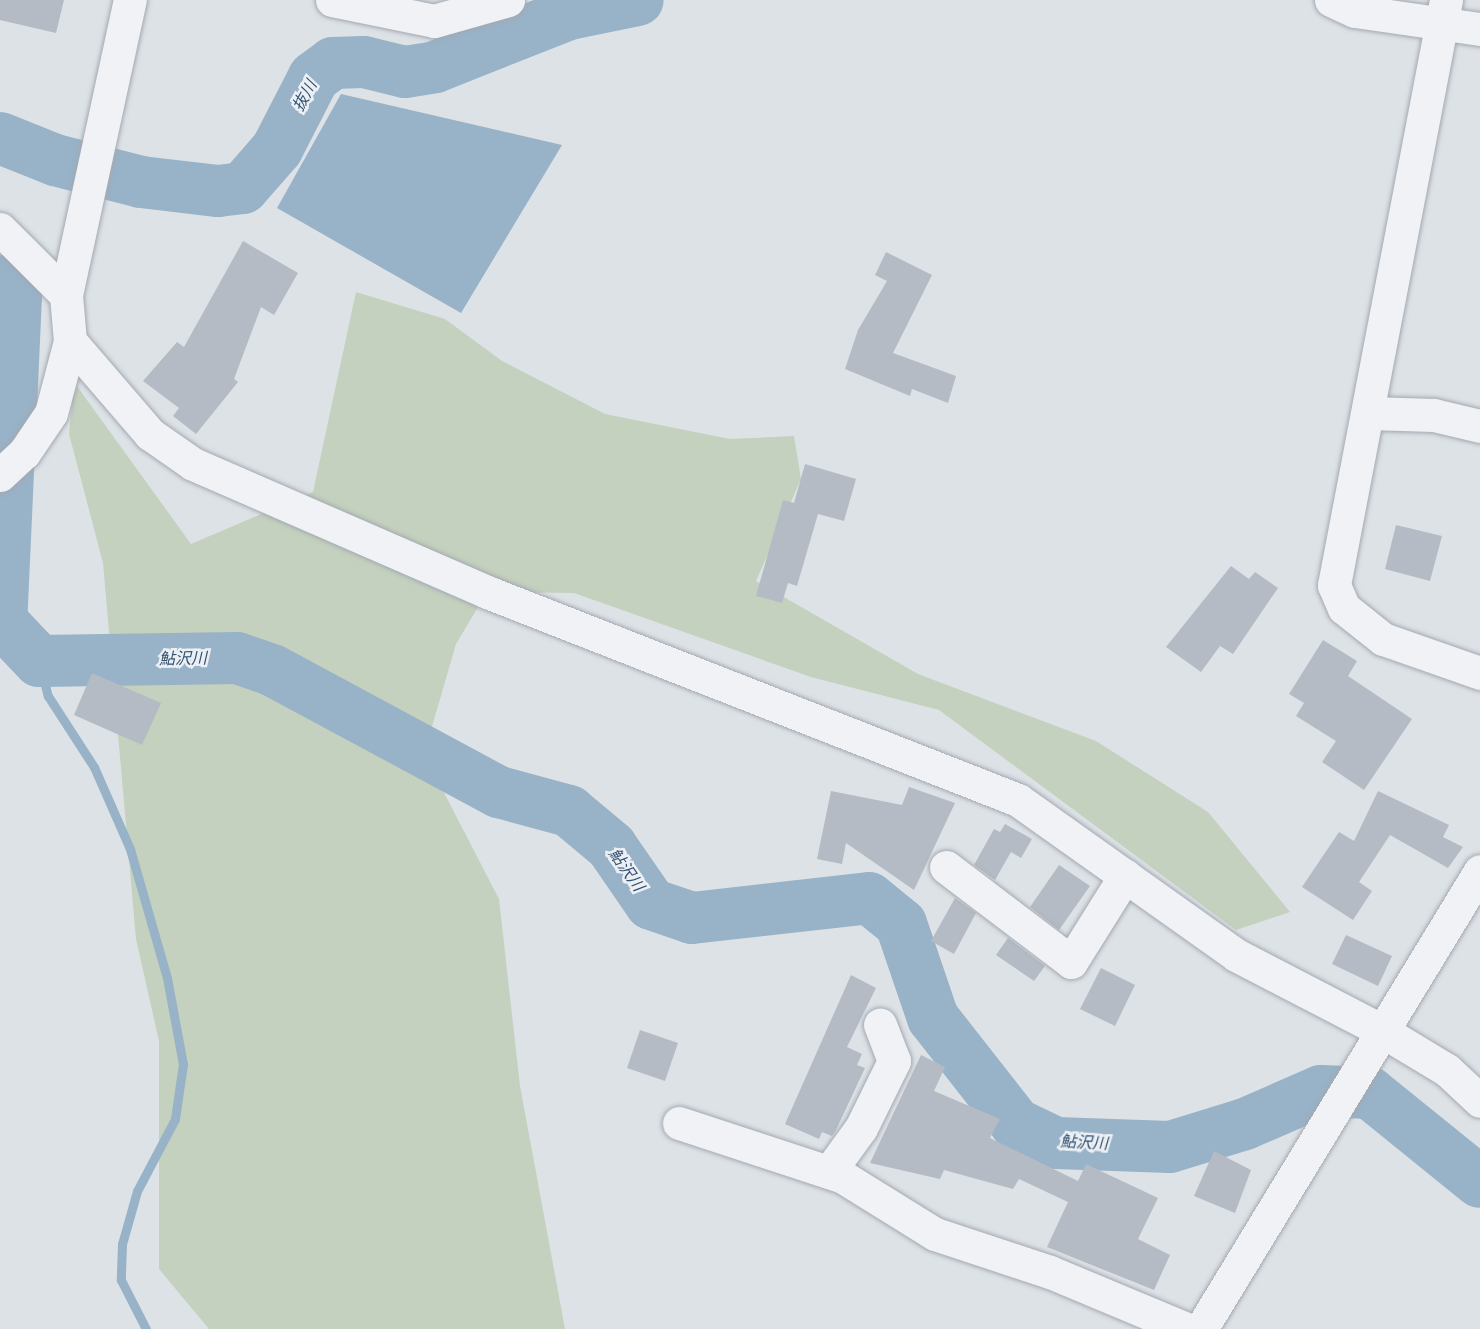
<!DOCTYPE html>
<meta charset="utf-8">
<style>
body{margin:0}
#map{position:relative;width:1480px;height:1329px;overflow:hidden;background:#dde2e7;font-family:Helvetica,"Noto Sans JP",sans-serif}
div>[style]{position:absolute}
.green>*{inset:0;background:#c4d1be}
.water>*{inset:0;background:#98b2c7}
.stream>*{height:9px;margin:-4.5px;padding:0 4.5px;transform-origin:4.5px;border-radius:4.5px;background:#98b2c7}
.river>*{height:52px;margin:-26px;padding:0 26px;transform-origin:26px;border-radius:26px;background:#98b2c7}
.building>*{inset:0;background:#b4bbc4}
.roads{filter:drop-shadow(0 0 2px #a3a9b1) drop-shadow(0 0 2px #a3a9b1)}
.minor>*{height:33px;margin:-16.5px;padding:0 16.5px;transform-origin:16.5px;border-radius:16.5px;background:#f0f2f5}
span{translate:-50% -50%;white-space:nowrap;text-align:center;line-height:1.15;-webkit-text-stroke:5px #ecf0f5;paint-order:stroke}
.water-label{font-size:16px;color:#315271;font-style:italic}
</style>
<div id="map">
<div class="green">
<div style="clip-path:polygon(356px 292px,445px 319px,502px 361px,605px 414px,730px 439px,794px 436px,801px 479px,756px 581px,918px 674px,1096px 741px,1208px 812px,1290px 912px,1236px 930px,939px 710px,811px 677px,574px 593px,487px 592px,456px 644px,424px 754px,499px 899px,520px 1086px,565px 1329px,209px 1329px,159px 1269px,159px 1041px,136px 939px,103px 563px,69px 434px,74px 382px,191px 544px,313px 492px)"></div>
</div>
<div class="water">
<div style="clip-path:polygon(341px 94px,562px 145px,461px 313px,277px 208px)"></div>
</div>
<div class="stream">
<div style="left:39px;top:661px;width:36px;rotate:76deg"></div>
<div style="left:48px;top:696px;width:85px;rotate:57.1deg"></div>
<div style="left:94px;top:767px;width:90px;rotate:66.3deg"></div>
<div style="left:130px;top:849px;width:134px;rotate:74deg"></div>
<div style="left:167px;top:978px;width:87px;rotate:79.5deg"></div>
<div style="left:183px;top:1064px;width:56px;rotate:98.3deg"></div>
<div style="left:175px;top:1119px;width:81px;rotate:117.8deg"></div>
<div style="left:137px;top:1191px;width:55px;rotate:105.8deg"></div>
<div style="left:122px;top:1244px;width:36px;rotate:92deg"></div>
<div style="left:121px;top:1280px;width:55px;rotate:63deg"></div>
</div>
<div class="river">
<div style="left:0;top:138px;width:59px;rotate:21.8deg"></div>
<div style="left:55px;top:160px;width:89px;rotate:14.3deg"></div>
<div style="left:141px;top:182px;width:78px;rotate:6.7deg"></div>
<div style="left:218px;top:191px;width:25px;rotate:-7deg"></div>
<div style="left:243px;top:188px;width:52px;rotate:-48.9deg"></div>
<div style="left:277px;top:149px;width:81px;rotate:-62.8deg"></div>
<div style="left:314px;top:77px;width:24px;rotate:-36deg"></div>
<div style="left:333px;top:63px;width:31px;rotate:-2deg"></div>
<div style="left:364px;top:62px;width:42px;rotate:13.7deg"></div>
<div style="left:405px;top:72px;width:30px;rotate:-9deg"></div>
<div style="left:435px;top:67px;width:144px;rotate:-21.6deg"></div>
<div style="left:569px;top:14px;width:70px;rotate:-11.5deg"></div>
<div style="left:0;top:281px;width:22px;rotate:43deg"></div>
<div style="left:16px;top:296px;width:325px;rotate:92.6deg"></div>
<div style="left:1px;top:621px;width:55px;rotate:46.5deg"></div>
<div style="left:39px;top:661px;width:198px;rotate:-0.9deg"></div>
<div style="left:237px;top:658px;width:37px;rotate:19deg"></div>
<div style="left:272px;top:670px;width:258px;rotate:28.3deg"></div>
<div style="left:499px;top:792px;width:73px;rotate:15.2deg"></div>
<div style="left:569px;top:811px;width:55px;rotate:39.8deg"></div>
<div style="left:611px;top:846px;width:70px;rotate:55.4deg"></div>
<div style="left:651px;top:904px;width:43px;rotate:18.9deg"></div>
<div style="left:692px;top:918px;width:178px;rotate:-6.4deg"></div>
<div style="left:869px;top:898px;width:41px;rotate:39.1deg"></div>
<div style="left:901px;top:924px;width:99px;rotate:71.2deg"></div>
<div style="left:933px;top:1018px;width:135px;rotate:51.9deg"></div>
<div style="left:1016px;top:1124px;width:44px;rotate:25.4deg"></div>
<div style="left:1056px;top:1143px;width:114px;rotate:2deg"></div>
<div style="left:1170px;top:1147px;width:78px;rotate:-17deg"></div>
<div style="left:1245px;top:1124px;width:83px;rotate:-23.5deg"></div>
<div style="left:1321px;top:1091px;width:49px;rotate:2.3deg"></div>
<div style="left:1370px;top:1093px;width:141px;rotate:39deg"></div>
</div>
<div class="building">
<div style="clip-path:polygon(0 0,64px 0,56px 33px,0 20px)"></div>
<div style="clip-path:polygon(243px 241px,298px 273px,274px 315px,261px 307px,234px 379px,238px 382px,196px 434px,173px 416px,179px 408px,143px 381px,177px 342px,184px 347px)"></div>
<div style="clip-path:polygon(886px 252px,932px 275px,893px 353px,956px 376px,948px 403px,912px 389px,910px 396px,845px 369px,858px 330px,887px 281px,875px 275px)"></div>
<div style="clip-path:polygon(805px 464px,856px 479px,844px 521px,818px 514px,797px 586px,788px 583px,782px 603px,756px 596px,783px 500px,794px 503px)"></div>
<div style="clip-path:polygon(1396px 525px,1442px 536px,1430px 581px,1385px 569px)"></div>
<div style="clip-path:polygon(1231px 566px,1249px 579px,1255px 572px,1278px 588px,1233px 654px,1220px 646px,1201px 672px,1166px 647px)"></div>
<div style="clip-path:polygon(1323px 640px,1357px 661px,1348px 676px,1412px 719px,1364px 790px,1322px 762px,1336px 741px,1296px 716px,1304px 703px,1289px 694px)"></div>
<div style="clip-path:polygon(92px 673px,161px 703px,142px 745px,74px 715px)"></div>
<div style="clip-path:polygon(909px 787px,955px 803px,914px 890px,846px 843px,842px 864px,817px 859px,831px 791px,902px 805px)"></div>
<div style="clip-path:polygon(1378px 791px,1449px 825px,1443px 837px,1463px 847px,1448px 868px,1390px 835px,1359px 882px,1372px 891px,1353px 920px,1302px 887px,1339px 832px,1354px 841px)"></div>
<div style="clip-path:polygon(1005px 824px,1032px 839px,1021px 858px,1011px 852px,995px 880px,974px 865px,994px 829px,1000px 832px)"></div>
<div style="clip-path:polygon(1059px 865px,1090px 886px,1059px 930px,1030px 907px)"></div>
<div style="clip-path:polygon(955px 898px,976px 913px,954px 954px,931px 941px)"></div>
<div style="clip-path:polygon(1346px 935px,1392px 956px,1378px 986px,1332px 964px)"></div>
<div style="clip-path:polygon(1008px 938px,1045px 966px,1034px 981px,996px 955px)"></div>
<div style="clip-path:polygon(1101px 968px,1135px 985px,1115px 1026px,1080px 1009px)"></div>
<div style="clip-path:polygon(851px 975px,876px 988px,847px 1047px,862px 1054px,857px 1065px,865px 1068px,835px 1132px,832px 1136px,822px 1132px,819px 1139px,785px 1124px)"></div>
<div style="clip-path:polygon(640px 1030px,678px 1043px,665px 1081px,627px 1068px)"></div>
<div style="clip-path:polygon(921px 1055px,945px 1067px,934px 1091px,1000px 1119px,990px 1138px,1078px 1181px,1086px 1164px,1158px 1198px,1138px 1239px,1170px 1255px,1154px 1290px,1047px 1247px,1068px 1202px,1019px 1179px,1013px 1189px,944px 1170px,940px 1179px,870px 1163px)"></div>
<div style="clip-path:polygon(1214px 1151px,1251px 1170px,1235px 1213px,1194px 1196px)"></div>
</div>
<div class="roads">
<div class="minor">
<div style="left:332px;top:0;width:104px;rotate:11.6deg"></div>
<div style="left:434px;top:21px;width:77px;rotate:-15.8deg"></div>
<div style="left:1331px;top:0;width:26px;rotate:25deg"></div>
<div style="left:1355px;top:11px;width:126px;rotate:8.2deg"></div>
<div style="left:1446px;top:0;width:596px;rotate:100.84deg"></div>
<div style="left:1334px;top:585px;width:25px;rotate:67deg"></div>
<div style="left:1344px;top:608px;width:50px;rotate:38.5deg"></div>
<div style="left:1383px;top:639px;width:103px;rotate:19.3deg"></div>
<div style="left:0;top:229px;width:93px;rotate:45deg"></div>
<div style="left:70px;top:341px;width:123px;rotate:49.3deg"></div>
<div style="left:150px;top:434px;width:52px;rotate:34.9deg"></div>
<div style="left:193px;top:464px;width:321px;rotate:23.5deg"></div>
<div style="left:487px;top:592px;width:570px;rotate:21.39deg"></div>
<div style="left:1018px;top:800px;width:267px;rotate:35.4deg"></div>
<div style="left:1236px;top:955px;width:161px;rotate:27.4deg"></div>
<div style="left:1379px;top:1029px;width:79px;rotate:31.1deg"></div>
<div style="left:1447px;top:1070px;width:45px;rotate:43.2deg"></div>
<div style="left:1369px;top:413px;width:65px;rotate:1.8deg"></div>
<div style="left:1434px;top:415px;width:47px;rotate:13.4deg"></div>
<div style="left:0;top:475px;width:33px;rotate:-43deg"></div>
<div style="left:24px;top:453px;width:48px;rotate:-56deg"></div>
<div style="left:51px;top:413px;width:74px;rotate:-75.2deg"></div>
<div style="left:70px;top:341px;width:46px;rotate:-95deg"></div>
<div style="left:66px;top:295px;width:302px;rotate:-77.8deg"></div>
<div style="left:946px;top:867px;width:157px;rotate:37.2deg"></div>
<div style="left:1071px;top:962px;width:102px;rotate:-57.9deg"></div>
<div style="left:679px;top:1123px;width:173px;rotate:18.2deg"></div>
<div style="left:843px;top:1177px;width:108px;rotate:31.8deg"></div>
<div style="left:935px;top:1234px;width:121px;rotate:18.3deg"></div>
<div style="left:1050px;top:1272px;width:147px;rotate:22.7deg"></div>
<div style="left:829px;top:1172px;width:54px;rotate:-54deg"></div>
<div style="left:861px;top:1128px;width:75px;rotate:-63.8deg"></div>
<div style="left:894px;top:1061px;width:39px;rotate:-111deg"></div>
<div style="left:1201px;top:1329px;width:536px;rotate:-58.65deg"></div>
</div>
</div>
<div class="water-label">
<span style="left:305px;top:96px;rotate:-61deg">抜川</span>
<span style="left:183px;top:659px;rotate:-1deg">鮎沢川</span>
<span style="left:626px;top:870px;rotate:55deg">鮎沢川</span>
<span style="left:1084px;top:1143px;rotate:3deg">鮎沢川</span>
</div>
</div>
